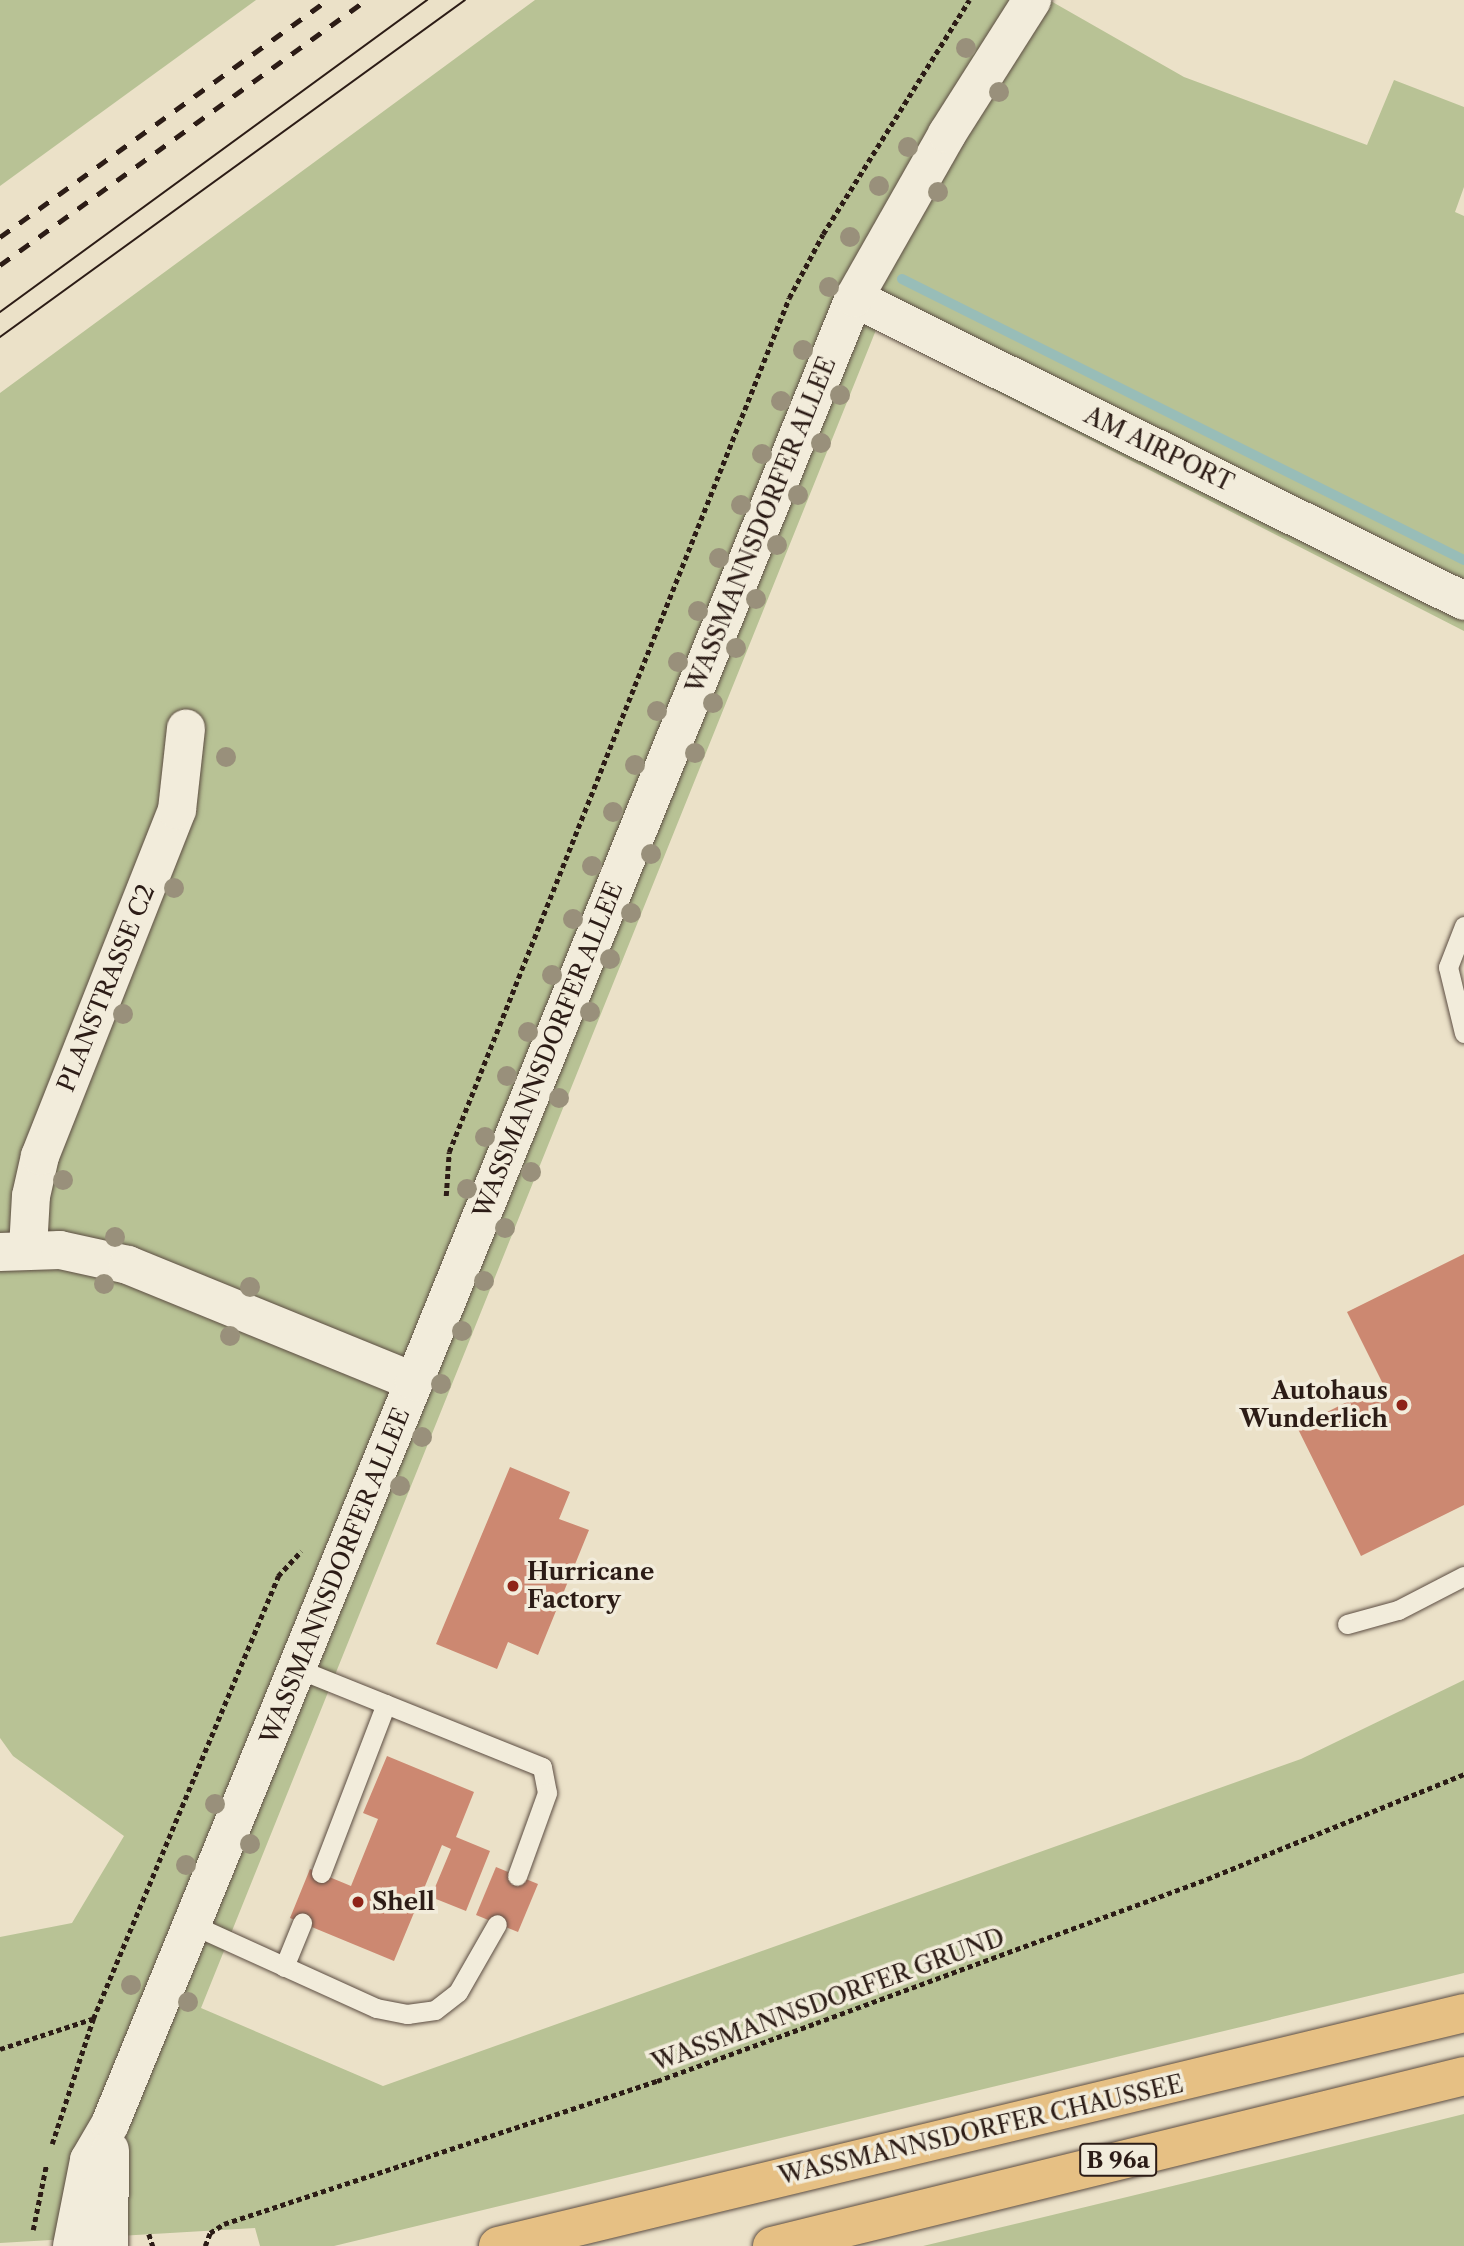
<!DOCTYPE html>
<style>
body{margin:0}
#map{position:relative;width:1464px;height:2246px;overflow:hidden;background:#ebe1c8;font-family:"Libre Caslon Text",serif}
div>[style]{position:absolute}
.green>*{inset:0;background:#b8c295}
.stream>*{height:10px;margin:-5px;padding:0 5px;transform-origin:5px;border-radius:5px;background:#98bdb8}
.building>*{inset:0;background:#cc8871}
.path>*{height:4.5px;margin-top:-2.25px;transform-origin:0;background:repeating-linear-gradient(90deg,#2c1c16 0 5px,transparent 0 8.5px)}
.roads{filter:drop-shadow(0 0 2px #5c4d42) drop-shadow(0 0 2px #5c4d42)}
.lane>*{height:19px;margin:-9.5px;padding:0 9.5px;transform-origin:9.5px;border-radius:9.5px;background:#f2ecdb}
.street>*{height:38px;margin:-19px;padding:0 19px;transform-origin:19px;border-radius:19px;background:#f2ecdb}
.secondary>*{height:38px;margin:-19px;padding:0 19px;transform-origin:19px;border-radius:19px;background:#f2ecdb}
.primary>*{height:38px;margin:-19px;padding:0 19px;transform-origin:19px;border-radius:19px;background:#e6c084}
.tram>*{height:2px;margin:-1px;padding:0 1px;transform-origin:1px;border-radius:1px;background:#2c1c16}
.rail>*{height:5px;margin-top:-2.5px;transform-origin:0;background:repeating-linear-gradient(90deg,#2c1c16 0 12px,transparent 0 24px)}
.trees>*{width:20px;height:20px;margin:-10px;border-radius:50%;background:#99907b}
.dots>*{width:19px;height:19px;translate:-50% -50%;box-sizing:border-box;border:4px solid #f2ecdb;border-radius:50%}
span{translate:-50% -50%;white-space:nowrap;text-align:center;line-height:1.15;-webkit-text-stroke:7px #f2ecdb;paint-order:stroke}
.shield-label span{padding:2px 5px;background:#f2ecdb;border:2px solid;border-radius:5px;-webkit-text-stroke-width:0}
.shield-label{font-size:23px;color:#2c1c16;font-weight:700}
.street-label{font-size:24px;color:#2c1c16}
.poi-label{font-size:24px;color:#2c1c16;font-weight:700}
.right{translate:-100% -50%;text-align:right}
.left{translate:0 -50%;text-align:left}
</style>
<div id="map">
<div class="green">
<div style="clip-path:polygon(0 0,256px 0,0 186px)"></div>
<div style="clip-path:polygon(535px 0,1049px 0,1184px 77px,1367px 145px,1394px 80px,1464px 107px,1464px 187px,1455px 212px,1464px 216px,1464px 631px,876px 330px,201px 2008px,383px 2086px,1301px 1759px,1464px 1680px,1464px 1973px,334px 2246px,260px 2246px,255px 2228px,0 2243px,0 1937px,72px 1923px,124px 1836px,13px 1756px,0 1738px,0 393px)"></div>
<div style="clip-path:polygon(1464px 2114px,1464px 2246px,923px 2246px,1185px 2183px)"></div>
</div>
<div class="stream">
<div style="left:902px;top:279px;width:628px;rotate:26.57deg"></div>
</div>
<div class="building">
<div style="clip-path:polygon(1464px 1254px,1464px 1505px,1361px 1556px,1297px 1427px,1383px 1384px,1347px 1312px)"></div>
<div style="clip-path:polygon(510px 1467px,570px 1492px,559px 1519px,589px 1530px,538px 1655px,508px 1642px,497px 1669px,436px 1644px)"></div>
<div style="clip-path:polygon(387px 1756px,474px 1792px,456px 1837px,490px 1851px,466px 1911px,431px 1897px,451px 1849px,442px 1845px,394px 1961px,290px 1918px,310px 1869px,351px 1886px,378px 1819px,363px 1813px)"></div>
<div style="clip-path:polygon(496px 1867px,538px 1884px,518px 1932px,476px 1915px)"></div>
</div>
<div class="path">
<div style="left:446px;top:1196px;width:44px;rotate:-86.1deg"></div>
<div style="left:449px;top:1152px;width:919px;rotate:-68.29deg"></div>
<div style="left:789px;top:298px;width:72px;rotate:-62deg"></div>
<div style="left:823px;top:234px;width:276px;rotate:-58deg"></div>
<div style="left:0;top:2049px;width:97px;rotate:-18.1deg"></div>
<div style="left:52px;top:2144px;width:132px;rotate:-71.8deg"></div>
<div style="left:93px;top:2019px;width:480px;rotate:-67.3deg"></div>
<div style="left:278px;top:1576px;width:34px;rotate:-47deg"></div>
<div style="left:33px;top:2230px;width:65px;rotate:-78.5deg"></div>
<div style="left:149px;top:2234px;width:13px;rotate:72deg"></div>
<div style="left:205px;top:2246px;width:14px;rotate:-69deg"></div>
<div style="left:210px;top:2233px;width:17px;rotate:-33deg"></div>
<div style="left:224px;top:2224px;width:456px;rotate:-18.3deg"></div>
<div style="left:657px;top:2081px;width:169px;rotate:-20deg"></div>
<div style="left:816px;top:2023px;width:417px;rotate:-20.2deg"></div>
<div style="left:1207px;top:1879px;width:278px;rotate:-22.2deg"></div>
</div>
<div class="roads">
<div class="lane">
<div style="left:1464px;top:926px;width:44px;rotate:111.3deg"></div>
<div style="left:1448px;top:967px;width:68px;rotate:76.4deg"></div>
<div style="left:1347px;top:1624px;width:53px;rotate:-15.4deg"></div>
<div style="left:1398px;top:1610px;width:74px;rotate:-27.3deg"></div>
<div style="left:296px;top:1668px;width:265px;rotate:21.9deg"></div>
<div style="left:542px;top:1767px;width:26px;rotate:79deg"></div>
<div style="left:547px;top:1793px;width:88px;rotate:109.9deg"></div>
<div style="left:321px;top:1873px;width:181px;rotate:-69deg"></div>
<div style="left:191px;top:1924px;width:203px;rotate:24.4deg"></div>
<div style="left:376px;top:2008px;width:32px;rotate:11deg"></div>
<div style="left:407px;top:2014px;width:28px;rotate:-8deg"></div>
<div style="left:435px;top:2010px;width:29px;rotate:-38deg"></div>
<div style="left:458px;top:1992px;width:78px;rotate:-60.2deg"></div>
<div style="left:284px;top:1967px;width:48px;rotate:-67.8deg"></div>
</div>
<div class="street">
<div style="left:854px;top:298px;width:681px;rotate:26.41deg"></div>
<div style="left:28px;top:1249px;width:53px;rotate:-86.8deg"></div>
<div style="left:31px;top:1196px;width:41px;rotate:-77.3deg"></div>
<div style="left:40px;top:1156px;width:372px;rotate:-68.4deg"></div>
<div style="left:177px;top:810px;width:82px;rotate:-83.7deg"></div>
<div style="left:0;top:1252px;width:60px;rotate:-1.9deg"></div>
<div style="left:60px;top:1250px;width:70px;rotate:12.4deg"></div>
<div style="left:128px;top:1265px;width:309px;rotate:22.2deg"></div>
</div>
<div class="secondary">
<div style="left:72px;top:2246px;width:88px;rotate:-78.8deg"></div>
<div style="left:89px;top:2160px;width:42px;rotate:-59.7deg"></div>
<div style="left:110px;top:2124px;width:802px;rotate:-67.72deg"></div>
<div style="left:414px;top:1382px;width:1170px;rotate:-67.91deg"></div>
<div style="left:854px;top:298px;width:189px;rotate:-60.4deg"></div>
<div style="left:947px;top:134px;width:159px;rotate:-57.6deg"></div>
<div style="left:109px;top:2246px;width:96px;rotate:-89.4deg"></div>
</div>
<div class="primary">
<div style="left:498px;top:2246px;width:994px;rotate:-13.56deg"></div>
<div style="left:772px;top:2246px;width:713px;rotate:-13.8deg"></div>
</div>
</div>
<div class="tram">
<div style="left:0;top:312px;width:529px;rotate:-36.15deg"></div>
<div style="left:0;top:337px;width:574px;rotate:-35.93deg"></div>
</div>
<div class="rail">
<div style="left:0;top:237px;width:404px;rotate:-35.9deg"></div>
<div style="left:0;top:265px;width:452px;rotate:-35.9deg"></div>
</div>
<div class="trees">
<div style="left:966px;top:48px"></div>
<div style="left:999px;top:92px"></div>
<div style="left:908px;top:147px"></div>
<div style="left:879px;top:186px"></div>
<div style="left:938px;top:192px"></div>
<div style="left:850px;top:237px"></div>
<div style="left:829px;top:287px"></div>
<div style="left:803px;top:350px"></div>
<div style="left:840px;top:395px"></div>
<div style="left:781px;top:401px"></div>
<div style="left:821px;top:443px"></div>
<div style="left:762px;top:454px"></div>
<div style="left:798px;top:495px"></div>
<div style="left:741px;top:505px"></div>
<div style="left:777px;top:545px"></div>
<div style="left:719px;top:558px"></div>
<div style="left:756px;top:599px"></div>
<div style="left:698px;top:611px"></div>
<div style="left:736px;top:648px"></div>
<div style="left:678px;top:662px"></div>
<div style="left:713px;top:703px"></div>
<div style="left:657px;top:711px"></div>
<div style="left:695px;top:753px"></div>
<div style="left:226px;top:757px"></div>
<div style="left:635px;top:765px"></div>
<div style="left:613px;top:812px"></div>
<div style="left:651px;top:854px"></div>
<div style="left:592px;top:866px"></div>
<div style="left:174px;top:888px"></div>
<div style="left:631px;top:913px"></div>
<div style="left:573px;top:919px"></div>
<div style="left:610px;top:959px"></div>
<div style="left:552px;top:975px"></div>
<div style="left:590px;top:1012px"></div>
<div style="left:123px;top:1014px"></div>
<div style="left:528px;top:1032px"></div>
<div style="left:507px;top:1076px"></div>
<div style="left:559px;top:1098px"></div>
<div style="left:485px;top:1137px"></div>
<div style="left:531px;top:1172px"></div>
<div style="left:63px;top:1180px"></div>
<div style="left:467px;top:1189px"></div>
<div style="left:505px;top:1228px"></div>
<div style="left:115px;top:1237px"></div>
<div style="left:484px;top:1281px"></div>
<div style="left:104px;top:1284px"></div>
<div style="left:250px;top:1287px"></div>
<div style="left:462px;top:1331px"></div>
<div style="left:230px;top:1336px"></div>
<div style="left:441px;top:1384px"></div>
<div style="left:422px;top:1437px"></div>
<div style="left:400px;top:1486px"></div>
<div style="left:215px;top:1804px"></div>
<div style="left:250px;top:1844px"></div>
<div style="left:186px;top:1865px"></div>
<div style="left:131px;top:1985px"></div>
<div style="left:188px;top:2002px"></div>
</div>
<div class="dots">
<div style="left:1402px;top:1405px;background:#8f2418"></div>
<div style="left:513px;top:1586px;background:#8f2418"></div>
<div style="left:358px;top:1902px;background:#8f2418"></div>
</div>
<div class="shield-label">
<span style="left:1118px;top:2160px">B 96a</span>
</div>
<div class="street-label">
<span style="left:1159px;top:449px;rotate:26deg">AM AIRPORT</span>
<span style="left:761px;top:525px;rotate:-68deg">WASSMANNSDORFER ALLEE</span>
<span style="left:106px;top:988px;rotate:-68deg">PLANSTRASSE C2</span>
<span style="left:548px;top:1050px;rotate:-68deg">WASSMANNSDORFER ALLEE</span>
<span style="left:335px;top:1576px;rotate:-68deg">WASSMANNSDORFER ALLEE</span>
<span style="left:828px;top:2000px;rotate:-20deg">WASSMANNSDORFER GRUND</span>
<span style="left:981px;top:2130px;rotate:-13deg">WASSMANNSDORFER CHAUSSEE</span>
</div>
<div class="poi-label">
<span class="right" style="left:1388px;top:1405px">Autohaus<br>Wunderlich</span>
<span class="left" style="left:527px;top:1586px">Hurricane<br>Factory</span>
<span class="left" style="left:372px;top:1902px">Shell</span>
</div>
</div>
